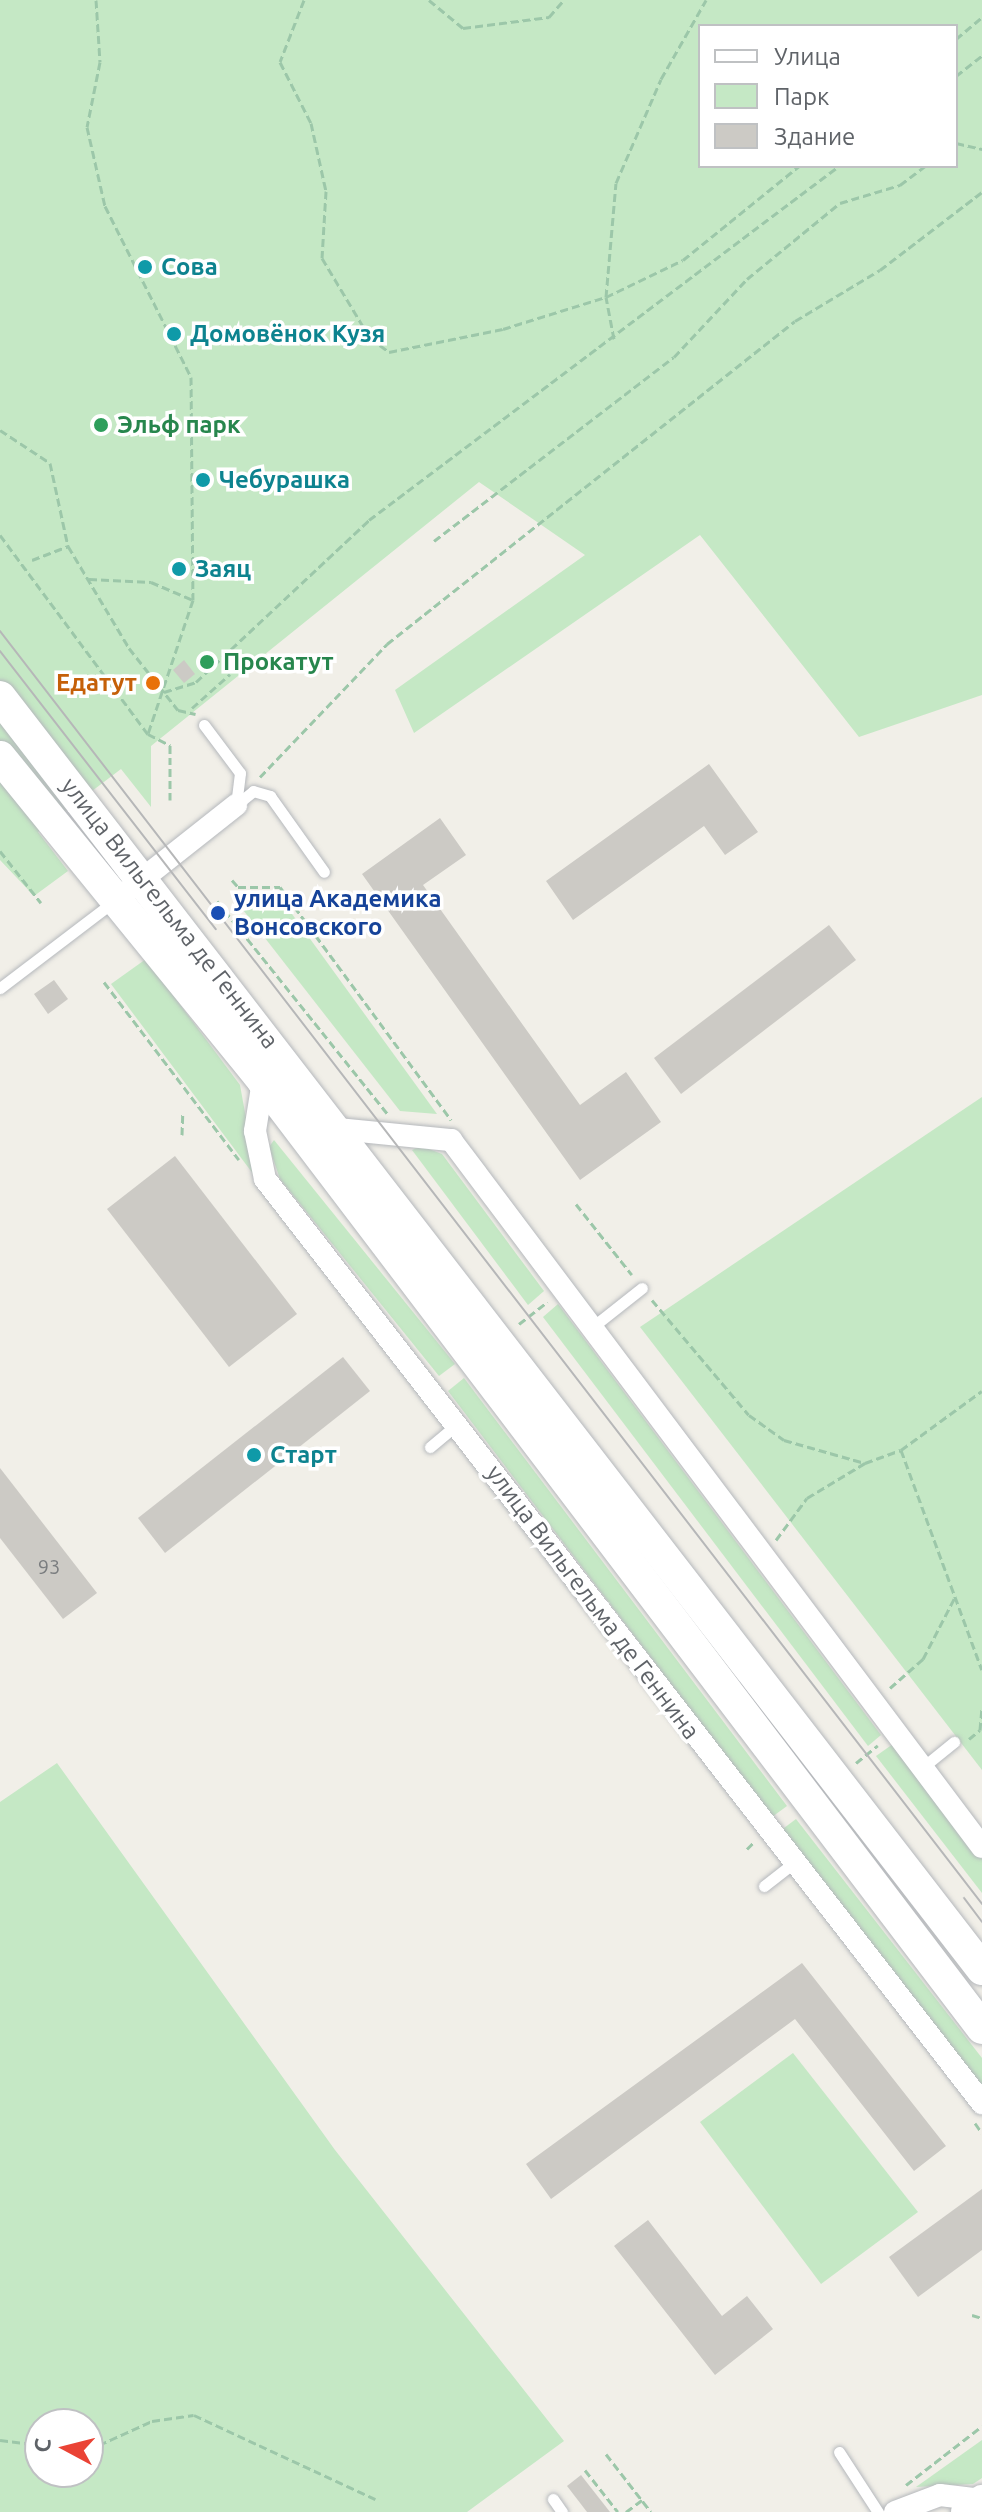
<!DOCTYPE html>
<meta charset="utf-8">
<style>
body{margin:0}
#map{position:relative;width:982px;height:2512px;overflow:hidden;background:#f1efe8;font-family:Ubuntu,sans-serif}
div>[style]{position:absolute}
.green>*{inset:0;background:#c5e8c5}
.building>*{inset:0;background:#cccac5}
.path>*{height:3px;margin-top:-1.5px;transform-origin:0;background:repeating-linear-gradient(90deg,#9cc7a9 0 8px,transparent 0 12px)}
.roads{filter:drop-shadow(0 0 2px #b5b8bc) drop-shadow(0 0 2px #b5b8bc)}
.lane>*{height:11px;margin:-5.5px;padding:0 5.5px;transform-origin:5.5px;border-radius:5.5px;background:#fff}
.street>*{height:22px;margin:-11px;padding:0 11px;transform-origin:11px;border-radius:11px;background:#fff}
.secondary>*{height:32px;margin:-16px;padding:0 16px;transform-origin:16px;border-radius:16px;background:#fff}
.tram>*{height:2px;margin:-1px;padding:0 1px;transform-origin:1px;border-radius:1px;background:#b6b7b8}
.dots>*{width:22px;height:22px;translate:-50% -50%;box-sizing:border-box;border:4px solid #fff;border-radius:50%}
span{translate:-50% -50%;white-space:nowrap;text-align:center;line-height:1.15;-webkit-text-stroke:7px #fff;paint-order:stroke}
.number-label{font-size:20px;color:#7a7d7f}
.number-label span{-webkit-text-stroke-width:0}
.culture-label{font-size:24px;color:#0d838f;font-weight:700}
.left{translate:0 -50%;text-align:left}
.leisure-label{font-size:24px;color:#27864d;font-weight:700}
.food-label{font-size:24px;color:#c56008;font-weight:700}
.right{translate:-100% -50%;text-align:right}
.transit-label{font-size:24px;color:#164399;font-weight:700}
.street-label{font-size:24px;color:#5f6368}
.legend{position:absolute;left:698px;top:24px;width:260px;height:144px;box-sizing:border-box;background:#fff;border:2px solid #bfc1c3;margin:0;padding:10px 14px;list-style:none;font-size:24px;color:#5f6368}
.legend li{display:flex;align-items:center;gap:16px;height:40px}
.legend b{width:40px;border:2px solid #bfc1c3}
.north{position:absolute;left:24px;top:2408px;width:80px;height:80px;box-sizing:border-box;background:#fff;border:2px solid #bfc1c3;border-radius:50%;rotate:277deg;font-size:22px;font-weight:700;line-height:32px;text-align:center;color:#5f6368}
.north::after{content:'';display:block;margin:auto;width:28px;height:36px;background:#ea4335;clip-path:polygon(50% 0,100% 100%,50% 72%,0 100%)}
</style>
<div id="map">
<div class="green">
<div style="clip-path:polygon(evenodd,0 0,982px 0,982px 695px,859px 737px,700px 535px,414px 733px,395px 690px,585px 555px,479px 482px,151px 746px,151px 807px,121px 769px,38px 832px,68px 871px,34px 896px,0 860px,0 0,700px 26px,956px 26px,956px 166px,700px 166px,700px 26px)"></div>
<div style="clip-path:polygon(243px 893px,279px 896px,437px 1114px,400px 1111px,236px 901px)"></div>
<div style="clip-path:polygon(146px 959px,240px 1085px,257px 1179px,111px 984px)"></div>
<div style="clip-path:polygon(982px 1097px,982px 1770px,640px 1327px)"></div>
<div style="clip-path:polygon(274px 1140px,455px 1364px,439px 1376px,280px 1179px,269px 1147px)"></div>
<div style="clip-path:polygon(421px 1146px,442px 1154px,544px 1291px,528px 1305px,412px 1150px)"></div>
<div style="clip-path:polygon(558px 1304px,881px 1735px,868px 1746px,543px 1317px)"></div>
<div style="clip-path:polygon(464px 1378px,787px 1806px,772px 1817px,448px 1391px)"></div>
<div style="clip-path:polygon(893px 1744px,982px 1859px,982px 1893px,876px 1756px)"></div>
<div style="clip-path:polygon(evenodd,57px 1763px,335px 2150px,564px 2441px,467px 2512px,0 2512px,0 1802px,57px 1763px,40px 2424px,88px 2424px,88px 2472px,40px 2472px,40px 2424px)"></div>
<div style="clip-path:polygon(796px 1819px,982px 2058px,982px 2085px,780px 1831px)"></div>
<div style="clip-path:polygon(793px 2053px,918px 2212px,821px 2284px,700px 2122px)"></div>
<div style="clip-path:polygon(982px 2440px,982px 2478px,973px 2484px,916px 2487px)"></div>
</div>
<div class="building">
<div style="clip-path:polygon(184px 660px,195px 674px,184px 683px,173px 670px)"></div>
<div style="clip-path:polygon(709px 764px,758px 832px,725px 855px,704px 826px,573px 920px,546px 881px)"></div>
<div style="clip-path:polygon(440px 818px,466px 855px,423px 885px,580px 1105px,626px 1072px,661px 1122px,580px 1180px,362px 874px)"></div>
<div style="clip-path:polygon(829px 925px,856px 960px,681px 1094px,654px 1058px)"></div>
<div style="clip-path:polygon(54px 980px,68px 999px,48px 1014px,34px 994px)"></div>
<div style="clip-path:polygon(175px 1156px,297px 1314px,229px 1367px,107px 1209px)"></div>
<div style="clip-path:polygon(343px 1357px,370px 1391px,165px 1553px,138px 1518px)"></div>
<div style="clip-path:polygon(0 1468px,97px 1593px,63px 1619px,0 1538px)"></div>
<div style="clip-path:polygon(802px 1963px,946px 2146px,914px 2171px,795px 2019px,551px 2199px,526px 2164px)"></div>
<div style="clip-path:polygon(982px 2189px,982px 2250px,918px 2297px,889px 2257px)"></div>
<div style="clip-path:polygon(648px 2220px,722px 2316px,747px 2296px,773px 2329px,715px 2375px,614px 2246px)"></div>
<div style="clip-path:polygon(581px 2475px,610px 2512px,587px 2512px,567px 2486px)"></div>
</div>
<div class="path">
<div style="left:96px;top:0;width:62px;rotate:86.3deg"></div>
<div style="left:100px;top:62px;width:66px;rotate:101.3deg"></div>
<div style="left:87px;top:127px;width:81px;rotate:77.2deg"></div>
<div style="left:105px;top:206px;width:191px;rotate:63.3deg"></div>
<div style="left:191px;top:377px;width:223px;rotate:89.5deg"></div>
<div style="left:193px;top:600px;width:141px;rotate:108.6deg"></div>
<div style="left:304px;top:0;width:66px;rotate:111.2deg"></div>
<div style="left:280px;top:62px;width:68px;rotate:63.1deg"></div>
<div style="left:311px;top:123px;width:70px;rotate:77.6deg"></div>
<div style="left:326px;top:191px;width:67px;rotate:93.4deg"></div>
<div style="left:322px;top:258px;width:93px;rotate:59deg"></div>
<div style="left:370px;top:338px;width:24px;rotate:36deg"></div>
<div style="left:389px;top:352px;width:116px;rotate:-11.4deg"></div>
<div style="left:503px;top:329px;width:108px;rotate:-17.3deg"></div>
<div style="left:606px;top:297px;width:85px;rotate:-25.7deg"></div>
<div style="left:683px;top:260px;width:149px;rotate:-39deg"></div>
<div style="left:429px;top:0;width:44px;rotate:39.5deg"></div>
<div style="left:463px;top:28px;width:87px;rotate:-7.3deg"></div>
<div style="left:549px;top:17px;width:23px;rotate:-49deg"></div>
<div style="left:956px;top:39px;width:34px;rotate:-40deg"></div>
<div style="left:956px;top:76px;width:33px;rotate:-38deg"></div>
<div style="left:956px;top:143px;width:27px;rotate:13deg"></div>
<div style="left:614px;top:339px;width:43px;rotate:-100.8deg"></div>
<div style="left:606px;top:297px;width:114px;rotate:-85deg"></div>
<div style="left:616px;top:183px;width:113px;rotate:-66.6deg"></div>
<div style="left:661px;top:79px;width:91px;rotate:-60.3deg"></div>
<div style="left:0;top:430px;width:60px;rotate:33.4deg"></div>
<div style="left:50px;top:463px;width:85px;rotate:77.8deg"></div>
<div style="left:68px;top:546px;width:119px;rotate:59.1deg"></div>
<div style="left:129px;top:648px;width:79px;rotate:51.7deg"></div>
<div style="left:178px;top:710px;width:18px;rotate:13deg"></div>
<div style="left:0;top:535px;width:248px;rotate:53.4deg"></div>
<div style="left:148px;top:734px;width:25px;rotate:27deg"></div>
<div style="left:170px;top:745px;width:55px;rotate:90deg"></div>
<div style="left:434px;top:541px;width:302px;rotate:-37.5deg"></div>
<div style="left:674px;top:357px;width:107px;rotate:-46.9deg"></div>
<div style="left:747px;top:279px;width:120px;rotate:-39.3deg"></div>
<div style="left:840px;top:203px;width:63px;rotate:-16.7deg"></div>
<div style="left:900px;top:185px;width:31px;rotate:-37deg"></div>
<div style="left:32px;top:560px;width:39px;rotate:-21deg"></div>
<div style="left:89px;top:579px;width:62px;rotate:2.8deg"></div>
<div style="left:151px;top:582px;width:46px;rotate:23.2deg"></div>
<div style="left:164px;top:692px;width:34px;rotate:-17deg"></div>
<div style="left:196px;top:682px;width:237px;rotate:-43.1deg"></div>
<div style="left:369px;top:520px;width:588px;rotate:-36.99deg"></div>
<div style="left:192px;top:708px;width:51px;rotate:-41.8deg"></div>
<div style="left:260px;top:777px;width:184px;rotate:-46.3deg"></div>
<div style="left:387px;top:644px;width:520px;rotate:-38.37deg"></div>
<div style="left:795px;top:321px;width:99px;rotate:-31deg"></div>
<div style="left:880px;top:270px;width:128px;rotate:-37.4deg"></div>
<div style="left:0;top:851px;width:66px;rotate:51.7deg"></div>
<div style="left:232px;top:880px;width:9px;rotate:49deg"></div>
<div style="left:238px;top:887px;width:42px"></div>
<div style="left:280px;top:887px;width:289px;rotate:53.7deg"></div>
<div style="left:217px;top:901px;width:272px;rotate:51.3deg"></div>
<div style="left:104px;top:982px;width:223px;rotate:52.8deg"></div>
<div style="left:182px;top:1135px;width:23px;rotate:-88deg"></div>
<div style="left:576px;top:1204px;width:90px;rotate:51.7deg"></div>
<div style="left:652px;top:1300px;width:150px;rotate:49.9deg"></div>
<div style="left:749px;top:1415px;width:43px;rotate:35.5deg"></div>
<div style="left:784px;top:1440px;width:84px;rotate:15.9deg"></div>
<div style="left:865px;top:1463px;width:38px;rotate:-20deg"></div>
<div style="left:901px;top:1450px;width:100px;rotate:-36.1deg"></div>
<div style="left:519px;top:1324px;width:36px;rotate:-38deg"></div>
<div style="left:901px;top:1450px;width:234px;rotate:69.8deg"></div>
<div style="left:776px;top:1540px;width:52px;rotate:-53.6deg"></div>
<div style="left:807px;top:1498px;width:68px;rotate:-31.1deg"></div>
<div style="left:890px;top:1688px;width:44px;rotate:-41.3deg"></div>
<div style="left:923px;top:1659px;width:68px;rotate:-62.7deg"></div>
<div style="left:969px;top:1739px;width:14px;rotate:-39deg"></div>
<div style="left:980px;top:1730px;width:23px;rotate:-85deg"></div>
<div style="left:856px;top:1763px;width:28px;rotate:-39deg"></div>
<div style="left:747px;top:1849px;width:11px;rotate:-45deg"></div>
<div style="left:975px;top:2123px;width:12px;rotate:55deg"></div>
<div style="left:972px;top:2315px;width:10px;rotate:17deg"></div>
<div style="left:0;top:2440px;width:40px;rotate:7.1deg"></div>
<div style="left:88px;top:2450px;width:70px;rotate:-24.4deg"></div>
<div style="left:152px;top:2421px;width:42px;rotate:-8.1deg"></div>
<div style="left:194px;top:2415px;width:200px;rotate:24.9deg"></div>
<div style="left:606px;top:2454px;width:73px;rotate:52.2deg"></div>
<div style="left:585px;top:2470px;width:53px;rotate:51.8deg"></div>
<div style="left:906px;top:2485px;width:96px;rotate:-37.8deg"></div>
<div style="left:626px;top:2512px;width:20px;rotate:-37deg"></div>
</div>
<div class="roads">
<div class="lane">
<div style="left:204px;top:725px;width:60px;rotate:53.1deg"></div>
<div style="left:240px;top:773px;width:32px;rotate:97deg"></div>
<div style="left:236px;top:805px;width:22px;rotate:-39deg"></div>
<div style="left:253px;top:791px;width:18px;rotate:16deg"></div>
<div style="left:270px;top:796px;width:93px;rotate:54.6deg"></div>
<div style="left:0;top:988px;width:143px;rotate:-37.3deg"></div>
<div style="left:590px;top:1329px;width:66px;rotate:-38.3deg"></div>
<div style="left:430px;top:1447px;width:35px;rotate:-40deg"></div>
<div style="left:923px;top:1767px;width:40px;rotate:-39deg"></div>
<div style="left:764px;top:1886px;width:37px;rotate:-38deg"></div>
<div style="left:839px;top:2452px;width:72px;rotate:57deg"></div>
<div style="left:553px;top:2499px;width:16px;rotate:55deg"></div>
</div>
<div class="street">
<div style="left:131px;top:888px;width:134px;rotate:-38.3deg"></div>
<div style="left:263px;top:1081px;width:51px;rotate:99.1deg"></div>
<div style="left:255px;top:1131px;width:49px;rotate:78.2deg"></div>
<div style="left:265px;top:1179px;width:1170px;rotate:52.19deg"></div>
<div style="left:338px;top:1129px;width:114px;rotate:5.6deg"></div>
<div style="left:451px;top:1140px;width:884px;rotate:53.09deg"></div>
<div style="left:895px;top:2512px;width:48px;rotate:-20.7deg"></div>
<div style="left:940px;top:2495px;width:42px;rotate:6.8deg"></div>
</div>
<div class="secondary">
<div style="left:0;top:697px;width:1607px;rotate:52.33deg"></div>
<div style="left:0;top:757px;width:417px;rotate:50.9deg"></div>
<div style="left:263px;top:1081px;width:1189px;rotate:52.79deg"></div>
<div style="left:967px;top:2512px;width:19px;rotate:-36deg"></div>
</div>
</div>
<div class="tram">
<div style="left:0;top:631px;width:1608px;rotate:52.35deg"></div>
<div style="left:0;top:651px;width:352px;rotate:52.2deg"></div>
<div style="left:964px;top:1898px;width:30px;rotate:53deg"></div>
</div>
<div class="dots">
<div style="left:145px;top:267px;background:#0f9aa8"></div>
<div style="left:174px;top:334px;background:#0f9aa8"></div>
<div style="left:101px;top:425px;background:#2e9e5b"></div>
<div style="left:203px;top:480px;background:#0f9aa8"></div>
<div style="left:179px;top:569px;background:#0f9aa8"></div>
<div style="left:207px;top:662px;background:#2e9e5b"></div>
<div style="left:153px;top:683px;background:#e8710a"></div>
<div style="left:218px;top:913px;background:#1a4fb4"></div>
<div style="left:254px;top:1455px;background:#0f9aa8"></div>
</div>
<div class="number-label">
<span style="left:49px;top:1566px">93</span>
</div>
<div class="culture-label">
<span class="left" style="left:161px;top:267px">Сова</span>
<span class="left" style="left:190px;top:334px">Домовёнок Кузя</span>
<span class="left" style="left:219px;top:480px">Чебурашка</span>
<span class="left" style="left:195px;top:569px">Заяц</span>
<span class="left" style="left:270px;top:1455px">Старт</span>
</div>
<div class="leisure-label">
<span class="left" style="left:117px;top:425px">Эльф парк</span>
<span class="left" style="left:223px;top:662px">Прокатут</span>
</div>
<div class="food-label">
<span class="right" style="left:137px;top:683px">Едатут</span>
</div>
<div class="transit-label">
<span class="left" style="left:234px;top:913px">улица Академика<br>Вонсовского</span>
</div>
<div class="street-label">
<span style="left:170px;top:913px;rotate:52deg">улица Вильгельма де Геннина</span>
<span style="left:593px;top:1602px;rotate:53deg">улица Вильгельма де Геннина</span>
</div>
<ul class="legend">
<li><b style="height:10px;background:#fff"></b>Улица</li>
<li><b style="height:22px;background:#c5e8c5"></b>Парк</li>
<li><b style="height:22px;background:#cccac5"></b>Здание</li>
</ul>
<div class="north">С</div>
</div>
